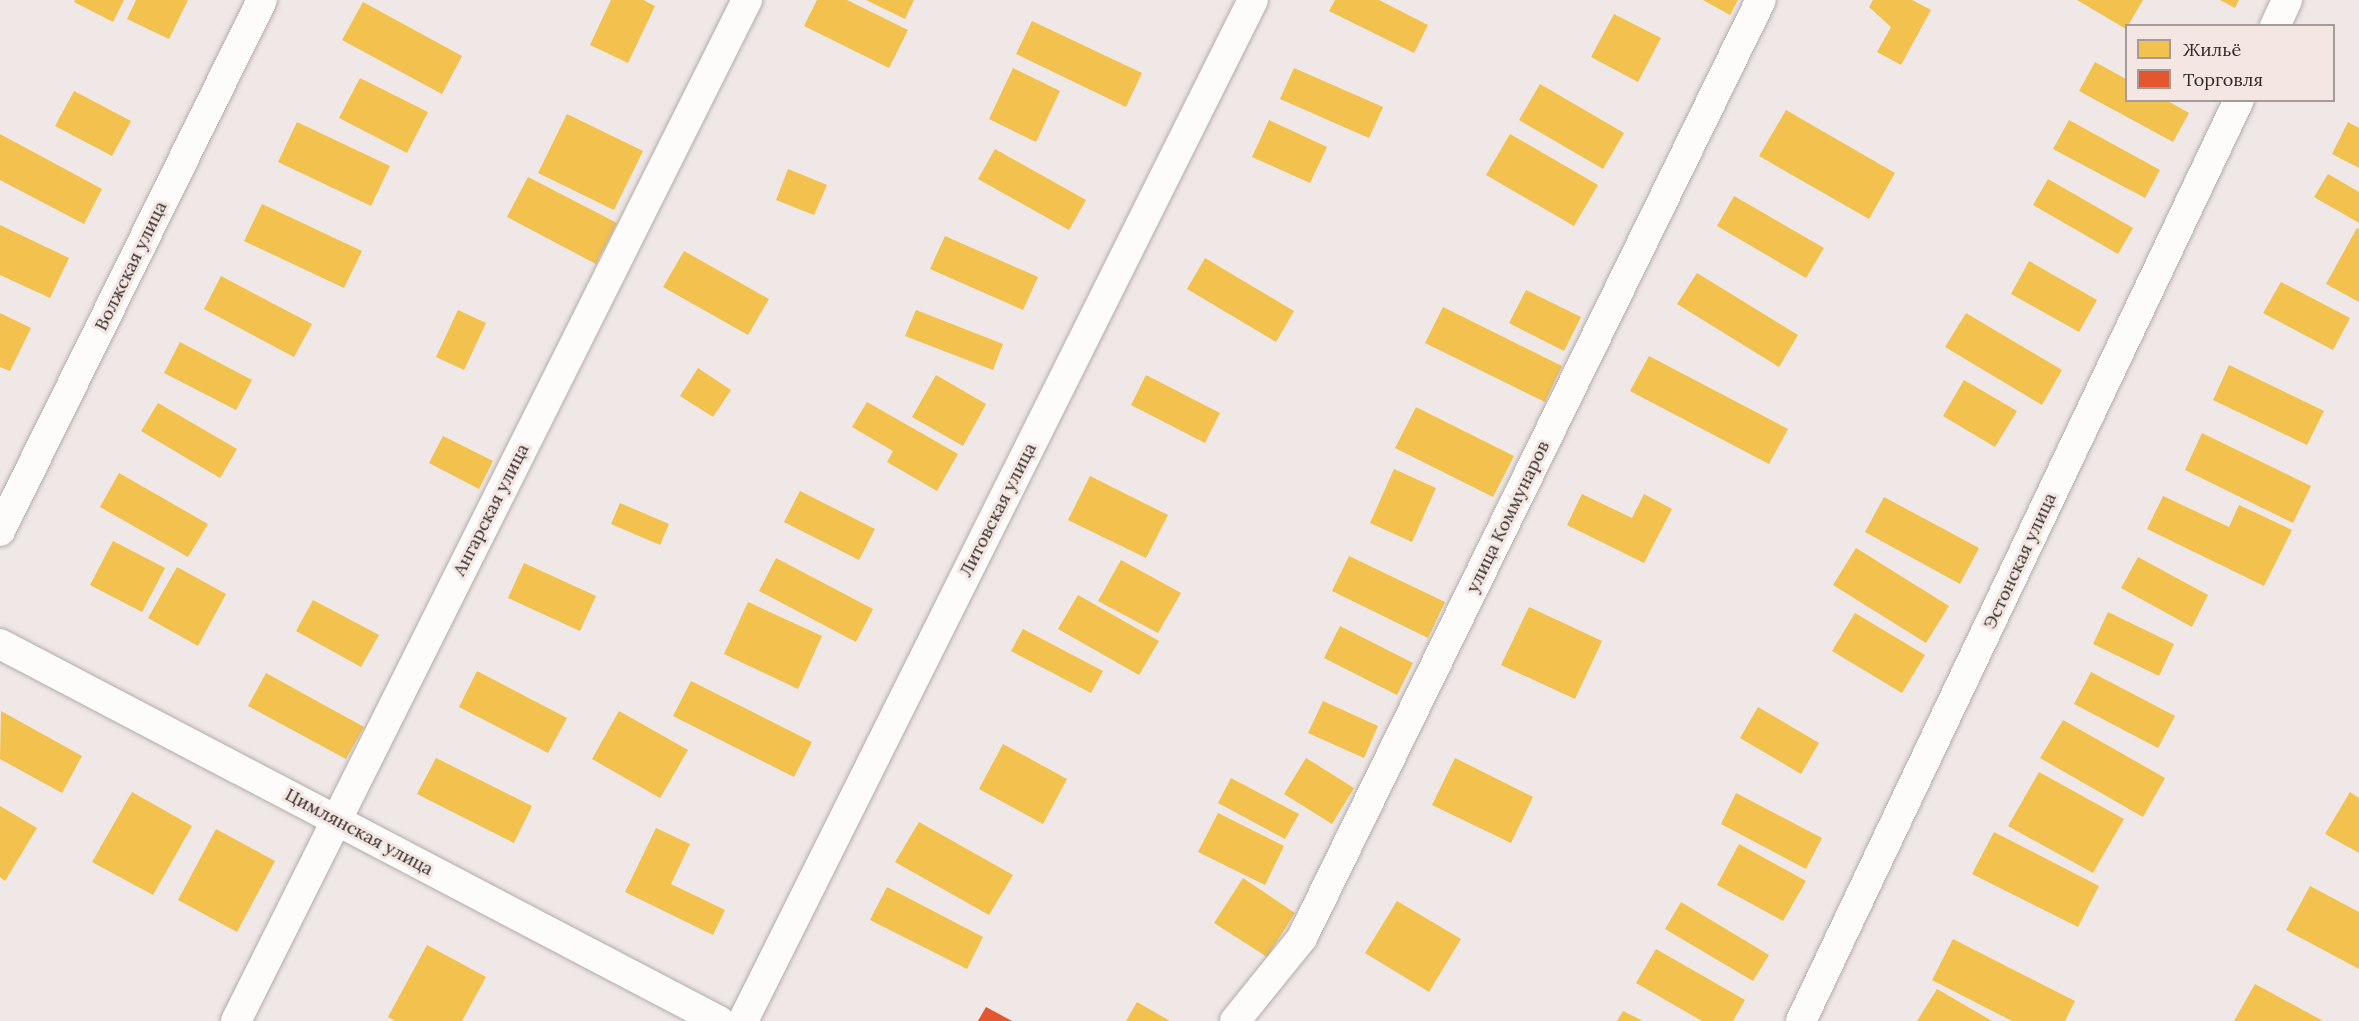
<!DOCTYPE html>
<meta charset="utf-8">
<style>
body{margin:0}
#map{position:relative;width:2359px;height:1021px;overflow:hidden;background:#f0e8e6;font-family:Lora,serif}
div>[style]{position:absolute}
.homes>*{inset:0;background:#f2c14e}
.shops>*{inset:0;background:#e4572e}
.roads{filter:drop-shadow(0 0 2px #b2acaa) drop-shadow(0 0 2px #b2acaa)}
.minor>*{height:30px;margin:-15px;padding:0 15px;transform-origin:15px;border-radius:15px;background:#fdfcfb}
span{translate:-50% -50%;white-space:nowrap;text-align:center;line-height:1.15;-webkit-text-stroke:6px #f4e6e2;paint-order:stroke}
.street-label{font-size:18px;color:#2f2a28}
.legend{position:absolute;left:2125px;top:24px;width:210px;height:78px;box-sizing:border-box;background:#f4e6e2;border:2px solid #a59b98;margin:0;padding:8px 10px;list-style:none;font-size:18px;color:#2f2a28}
.legend li{display:flex;align-items:center;gap:12px;height:30px}
.legend b{width:30px;border:2px solid #a59b98}
</style>
<div id="map">
<div class="homes">
<div style="clip-path:polygon(75px 0,124px 0,113px 22px,74px 2px)"></div>
<div style="clip-path:polygon(136px 0,188px 0,169px 39px,127px 19px)"></div>
<div style="clip-path:polygon(611px 0,643px 0,655px 6px,628px 63px,590px 45px)"></div>
<div style="clip-path:polygon(817px 0,847px 0,908px 30px,889px 68px,804px 26px)"></div>
<div style="clip-path:polygon(866px 0,914px 0,905px 19px)"></div>
<div style="clip-path:polygon(1335px 0,1379px 0,1428px 25px,1414px 53px,1329px 11px)"></div>
<div style="clip-path:polygon(1703px 0,1738px 0,1730px 15px)"></div>
<div style="clip-path:polygon(1873px 0,1912px 0,1931px 10px,1901px 65px,1877px 52px,1891px 27px,1869px 7px)"></div>
<div style="clip-path:polygon(2077px 0,2143px 0,2126px 29px)"></div>
<div style="clip-path:polygon(2220px 0,2239px 0,2235px 8px)"></div>
<div style="clip-path:polygon(363px 2px,462px 56px,442px 94px,342px 40px)"></div>
<div style="clip-path:polygon(1614px 14px,1661px 38px,1638px 82px,1591px 57px)"></div>
<div style="clip-path:polygon(1032px 21px,1142px 73px,1126px 107px,1016px 54px)"></div>
<div style="clip-path:polygon(2095px 62px,2126px 79px,2126px 100px,2166px 100px,2189px 113px,2173px 142px,2079px 91px)"></div>
<div style="clip-path:polygon(1013px 68px,1060px 91px,1036px 142px,989px 119px)"></div>
<div style="clip-path:polygon(1294px 68px,1383px 107px,1369px 138px,1280px 99px)"></div>
<div style="clip-path:polygon(360px 78px,428px 112px,407px 153px,339px 118px)"></div>
<div style="clip-path:polygon(1540px 84px,1624px 133px,1603px 169px,1519px 120px)"></div>
<div style="clip-path:polygon(74px 91px,131px 121px,112px 156px,55px 126px)"></div>
<div style="clip-path:polygon(1786px 110px,1895px 173px,1869px 219px,1759px 156px)"></div>
<div style="clip-path:polygon(567px 114px,643px 151px,614px 210px,538px 173px)"></div>
<div style="clip-path:polygon(1269px 120px,1327px 147px,1310px 183px,1252px 157px)"></div>
<div style="clip-path:polygon(2069px 120px,2160px 170px,2145px 198px,2053px 149px)"></div>
<div style="clip-path:polygon(297px 122px,390px 166px,371px 206px,278px 162px)"></div>
<div style="clip-path:polygon(2348px 122px,2359px 128px,2359px 168px,2332px 154px)"></div>
<div style="clip-path:polygon(0 134px,102px 189px,84px 224px,0 180px)"></div>
<div style="clip-path:polygon(1510px 134px,1598px 185px,1574px 226px,1486px 175px)"></div>
<div style="clip-path:polygon(995px 149px,1086px 200px,1069px 230px,978px 179px)"></div>
<div style="clip-path:polygon(788px 169px,827px 185px,814px 215px,776px 200px)"></div>
<div style="clip-path:polygon(2328px 174px,2359px 192px,2359px 223px,2314px 197px)"></div>
<div style="clip-path:polygon(528px 177px,617px 223px,596px 264px,507px 217px)"></div>
<div style="clip-path:polygon(2048px 179px,2133px 228px,2118px 254px,2033px 205px)"></div>
<div style="clip-path:polygon(1734px 196px,1824px 248px,1806px 278px,1717px 226px)"></div>
<div style="clip-path:polygon(262px 204px,362px 251px,344px 288px,244px 241px)"></div>
<div style="clip-path:polygon(0 225px,69px 258px,50px 298px,0 275px)"></div>
<div style="clip-path:polygon(2357px 228px,2359px 229px,2359px 302px,2326px 284px)"></div>
<div style="clip-path:polygon(945px 236px,1038px 277px,1023px 310px,930px 269px)"></div>
<div style="clip-path:polygon(684px 251px,769px 299px,748px 335px,663px 287px)"></div>
<div style="clip-path:polygon(1205px 258px,1294px 311px,1276px 342px,1187px 289px)"></div>
<div style="clip-path:polygon(2029px 261px,2097px 300px,2079px 332px,2011px 294px)"></div>
<div style="clip-path:polygon(1697px 273px,1798px 335px,1779px 367px,1677px 304px)"></div>
<div style="clip-path:polygon(221px 276px,312px 324px,294px 357px,204px 309px)"></div>
<div style="clip-path:polygon(2281px 282px,2350px 318px,2333px 350px,2263px 313px)"></div>
<div style="clip-path:polygon(1526px 290px,1581px 317px,1564px 351px,1509px 323px)"></div>
<div style="clip-path:polygon(1443px 307px,1562px 366px,1545px 402px,1425px 343px)"></div>
<div style="clip-path:polygon(458px 310px,486px 323px,464px 370px,436px 357px)"></div>
<div style="clip-path:polygon(916px 310px,1003px 344px,993px 370px,905px 336px)"></div>
<div style="clip-path:polygon(0 313px,31px 328px,10px 371px,0 367px)"></div>
<div style="clip-path:polygon(1966px 313px,2062px 370px,2042px 405px,1945px 347px)"></div>
<div style="clip-path:polygon(180px 342px,252px 380px,236px 410px,164px 373px)"></div>
<div style="clip-path:polygon(1649px 356px,1788px 429px,1769px 464px,1630px 391px)"></div>
<div style="clip-path:polygon(2229px 365px,2324px 411px,2307px 445px,2213px 400px)"></div>
<div style="clip-path:polygon(698px 368px,731px 390px,713px 417px,680px 396px)"></div>
<div style="clip-path:polygon(936px 375px,986px 404px,963px 446px,912px 417px)"></div>
<div style="clip-path:polygon(1146px 375px,1220px 413px,1205px 443px,1131px 405px)"></div>
<div style="clip-path:polygon(1964px 380px,2017px 411px,1995px 447px,1943px 416px)"></div>
<div style="clip-path:polygon(867px 402px,958px 454px,937px 491px,887px 462px,893px 451px,852px 427px)"></div>
<div style="clip-path:polygon(158px 403px,237px 449px,220px 478px,141px 431px)"></div>
<div style="clip-path:polygon(1416px 407px,1514px 456px,1493px 497px,1395px 448px)"></div>
<div style="clip-path:polygon(2202px 433px,2311px 486px,2293px 523px,2185px 470px)"></div>
<div style="clip-path:polygon(443px 436px,493px 461px,479px 489px,429px 463px)"></div>
<div style="clip-path:polygon(1394px 469px,1436px 488px,1412px 542px,1370px 523px)"></div>
<div style="clip-path:polygon(119px 473px,208px 524px,188px 557px,100px 507px)"></div>
<div style="clip-path:polygon(1090px 476px,1168px 515px,1146px 558px,1068px 520px)"></div>
<div style="clip-path:polygon(800px 491px,875px 529px,859px 560px,784px 522px)"></div>
<div style="clip-path:polygon(1582px 494px,1632px 518px,1644px 494px,1672px 509px,1644px 563px,1567px 525px)"></div>
<div style="clip-path:polygon(2163px 496px,2229px 527px,2239px 505px,2292px 530px,2264px 586px,2147px 529px)"></div>
<div style="clip-path:polygon(1884px 497px,1979px 548px,1960px 584px,1865px 532px)"></div>
<div style="clip-path:polygon(620px 503px,669px 524px,660px 545px,611px 524px)"></div>
<div style="clip-path:polygon(113px 541px,165px 568px,142px 612px,90px 585px)"></div>
<div style="clip-path:polygon(1856px 548px,1949px 606px,1926px 643px,1833px 585px)"></div>
<div style="clip-path:polygon(1349px 556px,1445px 602px,1428px 638px,1332px 591px)"></div>
<div style="clip-path:polygon(2138px 557px,2208px 595px,2192px 627px,2121px 588px)"></div>
<div style="clip-path:polygon(776px 558px,873px 609px,856px 642px,759px 591px)"></div>
<div style="clip-path:polygon(1121px 560px,1181px 593px,1158px 633px,1098px 601px)"></div>
<div style="clip-path:polygon(524px 563px,596px 596px,580px 631px,508px 598px)"></div>
<div style="clip-path:polygon(177px 567px,226px 594px,198px 646px,148px 618px)"></div>
<div style="clip-path:polygon(1078px 595px,1159px 641px,1139px 675px,1058px 629px)"></div>
<div style="clip-path:polygon(313px 600px,379px 635px,361px 667px,296px 631px)"></div>
<div style="clip-path:polygon(748px 602px,822px 636px,798px 689px,724px 654px)"></div>
<div style="clip-path:polygon(1529px 607px,1602px 641px,1575px 699px,1501px 665px)"></div>
<div style="clip-path:polygon(2108px 612px,2174px 644px,2159px 676px,2093px 644px)"></div>
<div style="clip-path:polygon(1855px 613px,1925px 655px,1902px 693px,1832px 651px)"></div>
<div style="clip-path:polygon(1340px 626px,1413px 663px,1397px 695px,1324px 658px)"></div>
<div style="clip-path:polygon(1023px 629px,1103px 671px,1091px 693px,1011px 651px)"></div>
<div style="clip-path:polygon(477px 671px,567px 718px,548px 753px,459px 707px)"></div>
<div style="clip-path:polygon(2091px 672px,2175px 716px,2158px 748px,2074px 704px)"></div>
<div style="clip-path:polygon(266px 673px,364px 727px,346px 759px,248px 706px)"></div>
<div style="clip-path:polygon(691px 681px,812px 742px,794px 777px,673px 716px)"></div>
<div style="clip-path:polygon(1323px 701px,1378px 726px,1364px 758px,1308px 733px)"></div>
<div style="clip-path:polygon(1758px 707px,1819px 743px,1801px 774px,1740px 738px)"></div>
<div style="clip-path:polygon(1px 711px,82px 756px,62px 793px,0 759px)"></div>
<div style="clip-path:polygon(619px 711px,688px 750px,660px 798px,592px 759px)"></div>
<div style="clip-path:polygon(2063px 720px,2165px 778px,2143px 817px,2040px 758px)"></div>
<div style="clip-path:polygon(1003px 744px,1067px 779px,1043px 824px,979px 789px)"></div>
<div style="clip-path:polygon(436px 758px,532px 806px,514px 843px,417px 794px)"></div>
<div style="clip-path:polygon(1306px 758px,1354px 788px,1332px 824px,1284px 794px)"></div>
<div style="clip-path:polygon(1455px 758px,1533px 797px,1511px 843px,1432px 805px)"></div>
<div style="clip-path:polygon(2039px 772px,2124px 819px,2093px 873px,2008px 826px)"></div>
<div style="clip-path:polygon(1231px 778px,1299px 814px,1285px 839px,1218px 803px)"></div>
<div style="clip-path:polygon(132px 792px,192px 826px,153px 895px,92px 862px)"></div>
<div style="clip-path:polygon(2350px 792px,2359px 798px,2359px 853px,2325px 834px)"></div>
<div style="clip-path:polygon(1736px 793px,1822px 838px,1806px 869px,1721px 824px)"></div>
<div style="clip-path:polygon(0 806px,37px 828px,5px 881px,0 877px)"></div>
<div style="clip-path:polygon(1218px 813px,1284px 846px,1265px 885px,1198px 852px)"></div>
<div style="clip-path:polygon(919px 822px,1013px 875px,989px 915px,895px 862px)"></div>
<div style="clip-path:polygon(656px 828px,690px 844px,671px 884px,725px 910px,713px 935px,625px 892px)"></div>
<div style="clip-path:polygon(216px 829px,275px 861px,237px 932px,178px 900px)"></div>
<div style="clip-path:polygon(1994px 832px,2099px 886px,2078px 927px,1972px 874px)"></div>
<div style="clip-path:polygon(1739px 844px,1806px 881px,1783px 921px,1717px 885px)"></div>
<div style="clip-path:polygon(1243px 878px,1295px 913px,1267px 957px,1214px 923px)"></div>
<div style="clip-path:polygon(2310px 886px,2359px 912px,2359px 969px,2286px 930px)"></div>
<div style="clip-path:polygon(887px 887px,983px 937px,967px 969px,870px 920px)"></div>
<div style="clip-path:polygon(1397px 901px,1461px 939px,1429px 992px,1365px 953px)"></div>
<div style="clip-path:polygon(1681px 902px,1769px 955px,1753px 981px,1665px 929px)"></div>
<div style="clip-path:polygon(1953px 939px,2075px 1001px,2065px 1021px,2012px 1021px,1932px 980px)"></div>
<div style="clip-path:polygon(427px 945px,486px 977px,462px 1021px,395px 1021px,388px 1017px)"></div>
<div style="clip-path:polygon(1656px 949px,1745px 1000px,1733px 1021px,1702px 1021px,1636px 983px)"></div>
<div style="clip-path:polygon(2255px 984px,2323px 1021px,2234px 1021px)"></div>
<div style="clip-path:polygon(1937px 989px,1992px 1021px,1917px 1021px)"></div>
<div style="clip-path:polygon(1137px 1002px,1170px 1021px,1126px 1021px)"></div>
<div style="clip-path:polygon(1623px 1011px,1643px 1021px,1617px 1021px)"></div>
</div>
<div class="shops">
<div style="clip-path:polygon(986px 1007px,1012px 1021px,978px 1021px)"></div>
</div>
<div class="roads">
<div class="minor">
<div style="left:2275px;top:26px;width:29px;rotate:-65deg"></div>
<div style="left:0;top:531px;width:592px;rotate:-63.74deg"></div>
<div style="left:0;top:644px;width:812px;rotate:27.67deg"></div>
<div style="left:236px;top:1021px;width:1142px;rotate:-63.41deg"></div>
<div style="left:743px;top:1021px;width:1141px;rotate:-63.46deg"></div>
<div style="left:1235px;top:1021px;width:107px;rotate:-51.1deg"></div>
<div style="left:1302px;top:938px;width:1044px;rotate:-63.93deg"></div>
<div style="left:1801px;top:1021px;width:1020px;rotate:-64.57deg"></div>
</div>
</div>
<div class="street-label">
<span style="left:131px;top:266px;rotate:-64deg">Волжская улица</span>
<span style="left:491px;top:510px;rotate:-63deg">Ангарская улица</span>
<span style="left:998px;top:510px;rotate:-63deg">Литовская улица</span>
<span style="left:1508px;top:517px;rotate:-64deg">улица Коммунаров</span>
<span style="left:2020px;top:561px;rotate:-65deg">Эстонская улица</span>
<span style="left:359px;top:832px;rotate:28deg">Цимлянская улица</span>
</div>
<ul class="legend">
<li><b style="height:16px;background:#f2c14e"></b>Жильё</li>
<li><b style="height:16px;background:#e4572e"></b>Торговля</li>
</ul>
</div>
